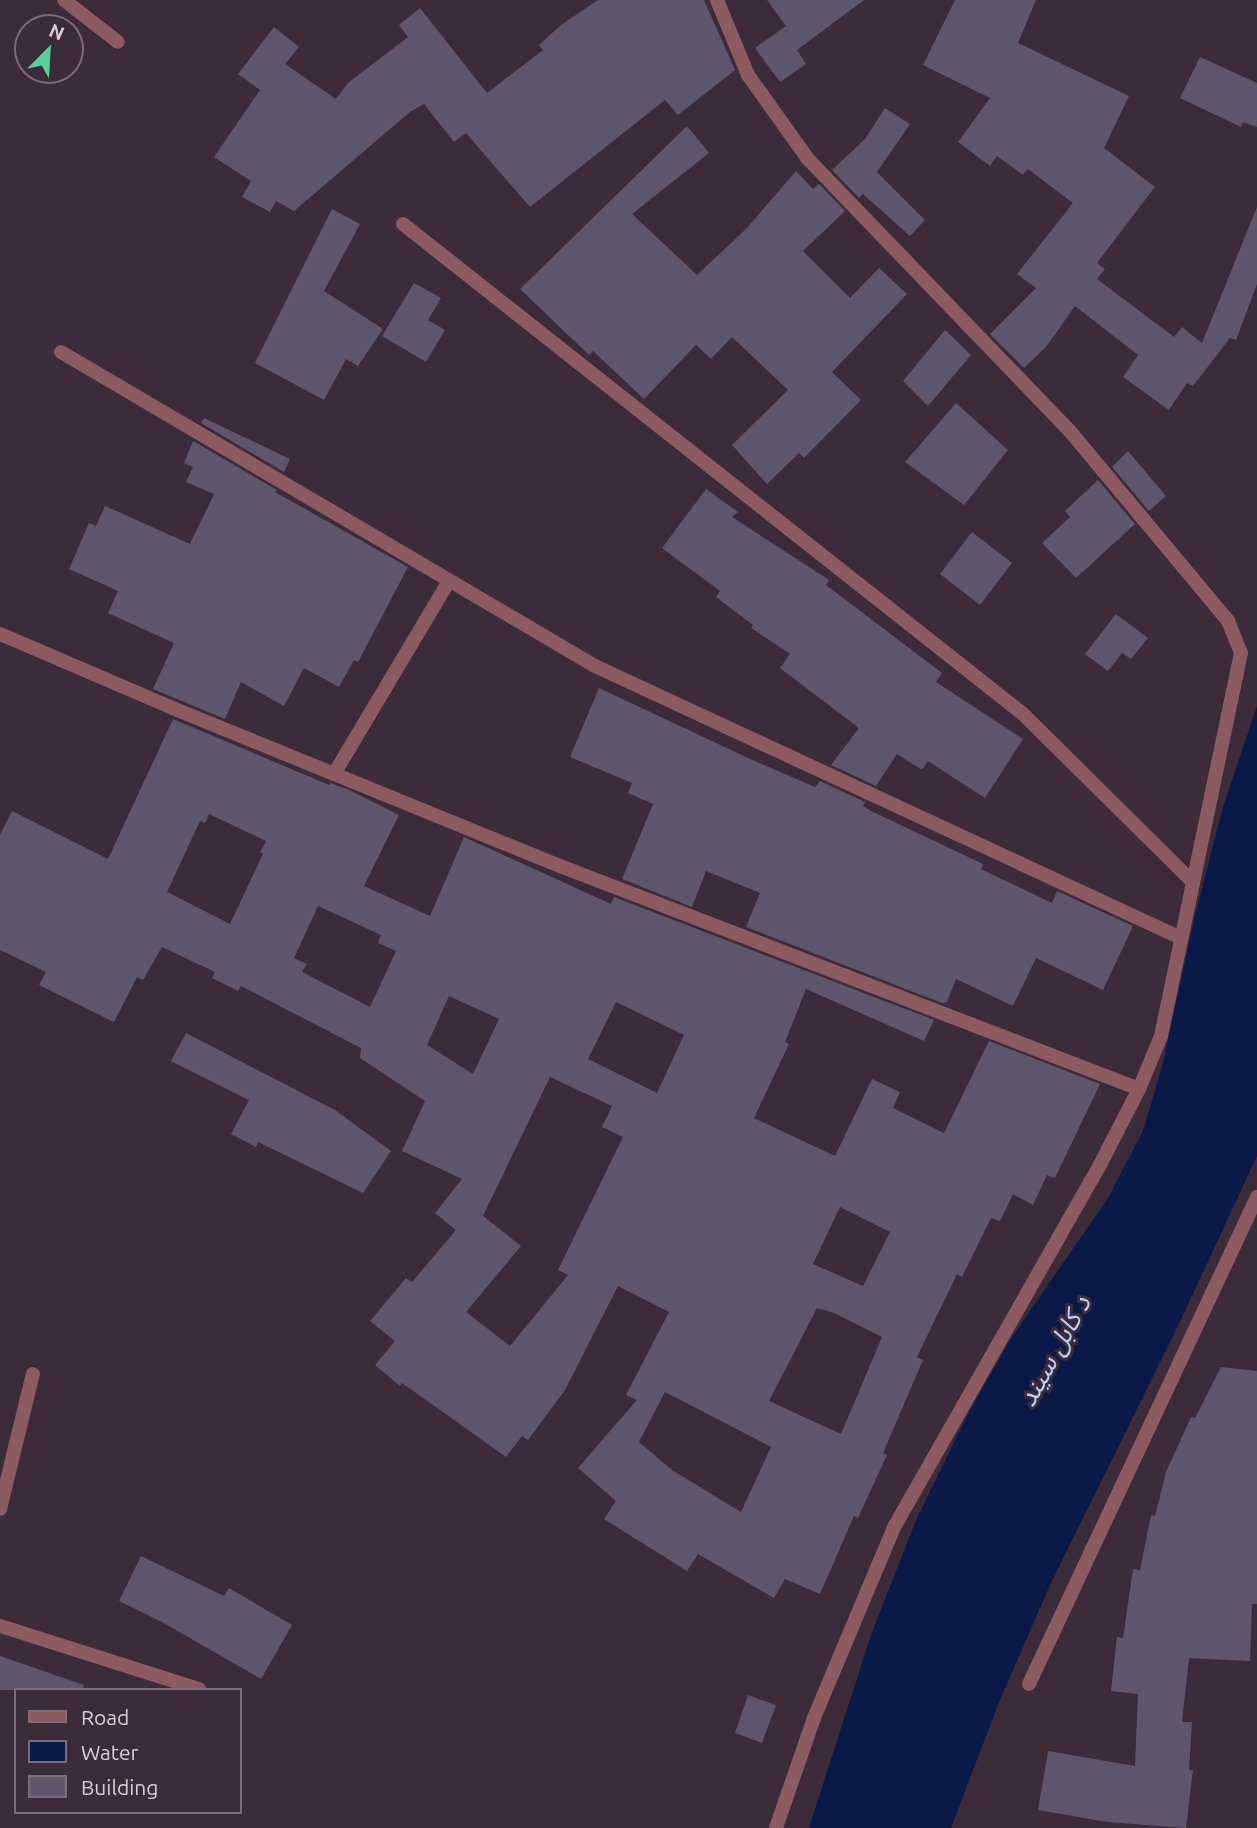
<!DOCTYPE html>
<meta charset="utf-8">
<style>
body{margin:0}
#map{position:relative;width:1257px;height:1828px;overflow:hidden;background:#3c2b38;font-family:Ubuntu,"Noto Sans Arabic",sans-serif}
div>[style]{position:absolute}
.water>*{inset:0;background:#091948}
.building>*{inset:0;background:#5e576b}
.minor>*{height:14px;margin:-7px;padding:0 7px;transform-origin:7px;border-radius:7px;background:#8c5a61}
span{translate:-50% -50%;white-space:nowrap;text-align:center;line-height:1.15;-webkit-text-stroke:6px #3c2b38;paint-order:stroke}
.water-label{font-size:26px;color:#b8cfff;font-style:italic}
.legend{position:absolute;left:14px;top:1688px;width:228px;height:126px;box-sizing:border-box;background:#3c2b38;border:2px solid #7b6c77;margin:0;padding:9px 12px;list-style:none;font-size:21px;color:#d9ced6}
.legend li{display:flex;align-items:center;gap:14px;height:35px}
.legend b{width:35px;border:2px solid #7b6c77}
.north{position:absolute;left:14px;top:14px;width:70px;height:70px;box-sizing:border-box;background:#3c2b38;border:2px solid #7b6c77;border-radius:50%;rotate:24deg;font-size:19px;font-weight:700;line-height:28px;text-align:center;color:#d9ced6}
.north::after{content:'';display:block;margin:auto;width:24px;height:32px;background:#51d398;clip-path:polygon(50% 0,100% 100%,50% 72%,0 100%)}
</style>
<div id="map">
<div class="water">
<div style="clip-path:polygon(1257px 706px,1257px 1156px,1176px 1330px,1050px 1585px,999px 1702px,951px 1828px,809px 1828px,871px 1635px,917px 1518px,969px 1412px,1012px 1337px,1108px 1198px,1143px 1131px,1163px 1063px,1194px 920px,1223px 807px)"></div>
</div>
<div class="building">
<div style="clip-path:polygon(598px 0,704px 0,735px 70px,678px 115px,665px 100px,530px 207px,466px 133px,454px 142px,424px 104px,410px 112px,294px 211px,276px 201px,270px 212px,242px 197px,251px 181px,214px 157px,260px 90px,238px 74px,274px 27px,299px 47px,285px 64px,336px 99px,348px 83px,408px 37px,399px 25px,420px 8px,487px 93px,543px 50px,539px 45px,561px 25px)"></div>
<div style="clip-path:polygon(767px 0,864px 0,797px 50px,806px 64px,780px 82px,755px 48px,786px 26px)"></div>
<div style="clip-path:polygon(955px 0,1036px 0,1018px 43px,1129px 96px,1104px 148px,1155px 187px,1097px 263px,1105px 269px,1097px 279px,1174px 337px,1182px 327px,1202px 343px,1257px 207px,1257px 284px,1236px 340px,1230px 338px,1193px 386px,1187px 383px,1169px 410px,1123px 377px,1138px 355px,1075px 306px,1046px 347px,1024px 368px,990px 334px,1036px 288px,1017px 274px,1073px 203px,1028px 169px,1023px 175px,997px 156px,990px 166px,958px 142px,990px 98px,923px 65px)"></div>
<div style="clip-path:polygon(1200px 57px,1257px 83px,1257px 127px,1243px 122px,1241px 127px,1180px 98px)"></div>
<div style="clip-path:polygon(885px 108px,910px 124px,877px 172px,925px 220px,910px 236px,863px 194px,859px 198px,832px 170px,865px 139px)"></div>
<div style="clip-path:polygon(687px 126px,709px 153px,632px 214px,697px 275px,747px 228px,796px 171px,813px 189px,819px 184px,845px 211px,803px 251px,850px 298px,879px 268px,907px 294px,832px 372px,861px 400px,804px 458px,799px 453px,767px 484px,732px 445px,788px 390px,732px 337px,711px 359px,696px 345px,644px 399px,593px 351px,589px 355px,520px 289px)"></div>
<div style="clip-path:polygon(332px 209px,360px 224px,324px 291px,383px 329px,358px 366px,346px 359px,324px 400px,255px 363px)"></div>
<div style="clip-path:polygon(414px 283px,441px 298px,428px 320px,445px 330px,426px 362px,382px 336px)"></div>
<div style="clip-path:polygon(945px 330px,971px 355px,928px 406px,903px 381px)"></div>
<div style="clip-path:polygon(956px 403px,1008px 450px,964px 505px,905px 462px)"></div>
<div style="clip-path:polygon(204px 418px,290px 459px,284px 472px,201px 423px)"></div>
<div style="clip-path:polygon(193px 441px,277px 490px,275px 492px,408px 567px,358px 662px,354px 660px,339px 687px,304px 668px,284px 706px,241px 682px,225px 719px,153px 689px,174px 643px,108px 613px,118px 591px,69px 569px,89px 523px,96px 526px,105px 506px,190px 544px,214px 494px,186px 482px,193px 467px,184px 463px)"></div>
<div style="clip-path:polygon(1128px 451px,1166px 496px,1149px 511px,1112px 467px)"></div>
<div style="clip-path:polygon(1098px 480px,1135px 524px,1076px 578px,1042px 543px,1070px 517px,1065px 511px)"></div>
<div style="clip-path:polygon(706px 489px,738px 512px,732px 517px,829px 580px,826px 585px,942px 673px,936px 682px,1023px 739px,985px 798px,928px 761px,922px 770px,897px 754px,876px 786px,831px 765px,859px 728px,780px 668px,790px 654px,751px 628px,753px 625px,716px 597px,720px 591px,662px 548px)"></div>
<div style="clip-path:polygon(972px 532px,1012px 563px,980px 605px,940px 574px)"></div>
<div style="clip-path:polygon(1116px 614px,1148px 638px,1131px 659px,1122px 653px,1108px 671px,1085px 654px)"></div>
<div style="clip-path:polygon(599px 688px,748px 758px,815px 787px,820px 781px,865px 802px,863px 806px,871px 811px,983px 864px,981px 869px,1052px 903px,1057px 891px,1133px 926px,1103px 990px,1036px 958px,1013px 1006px,956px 979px,947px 1002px,942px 1003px,746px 927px,760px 893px,706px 871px,692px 907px,622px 879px,653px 804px,628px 793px,632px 783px,570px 757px)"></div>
<div style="clip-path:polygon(evenodd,173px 719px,329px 785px,330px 783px,347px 789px,399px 815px,364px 886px,430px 916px,464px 837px,611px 904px,614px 897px,934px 1020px,924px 1041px,806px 989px,785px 1042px,789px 1044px,754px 1118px,835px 1156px,872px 1079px,900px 1092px,893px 1108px,944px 1133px,989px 1041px,1100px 1084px,1055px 1178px,1047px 1175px,1033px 1205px,1013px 1194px,1000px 1221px,991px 1218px,962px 1277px,957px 1274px,917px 1357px,923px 1360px,883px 1453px,887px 1455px,858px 1518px,854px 1516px,820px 1594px,785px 1579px,774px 1598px,698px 1554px,687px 1571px,604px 1519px,616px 1501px,578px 1468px,637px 1400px,626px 1395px,669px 1312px,618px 1286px,565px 1390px,528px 1440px,522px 1436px,506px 1457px,402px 1383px,400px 1386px,375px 1365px,395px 1341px,370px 1321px,406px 1278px,412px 1282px,456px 1230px,435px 1213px,462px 1179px,402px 1151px,425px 1101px,360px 1058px,361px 1048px,241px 986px,238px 991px,212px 978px,215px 972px,162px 947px,143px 980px,137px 977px,114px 1022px,39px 985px,46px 972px,0 950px,0 835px,12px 811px,108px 859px,173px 719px,209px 814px,266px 841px,260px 852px,263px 854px,230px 924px,167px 892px,200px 821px,205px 823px,209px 814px,173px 719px,318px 906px,381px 935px,378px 943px,396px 951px,370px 1007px,302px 972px,307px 964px,294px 958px,318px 906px,173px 719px,449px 996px,499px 1019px,473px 1074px,427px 1045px,449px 996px,173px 719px,616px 1002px,684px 1035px,657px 1093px,588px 1059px,616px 1002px,173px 719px,550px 1077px,612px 1106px,602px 1127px,623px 1137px,558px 1270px,568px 1275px,510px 1346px,466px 1312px,521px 1246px,483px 1216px,550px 1077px,173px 719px,840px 1207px,890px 1232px,863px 1286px,813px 1264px,840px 1207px,173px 719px,817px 1308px,834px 1313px,882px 1337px,841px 1434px,769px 1401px,817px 1308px,173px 719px,665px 1392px,771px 1447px,741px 1512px,672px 1470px,639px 1442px,665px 1392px)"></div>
<div style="clip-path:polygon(186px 1033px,335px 1110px,391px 1151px,363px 1193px,258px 1142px,256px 1147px,231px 1134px,249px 1100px,171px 1061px)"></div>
<div style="clip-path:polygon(1221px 1367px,1257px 1371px,1257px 1604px,1252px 1604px,1250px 1661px,1189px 1658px,1182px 1722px,1192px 1722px,1189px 1770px,1193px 1770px,1186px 1828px,1107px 1822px,1038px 1810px,1048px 1751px,1135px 1766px,1138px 1694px,1111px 1691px,1117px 1637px,1123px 1638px,1133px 1569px,1140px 1570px,1151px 1515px,1155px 1516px,1166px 1472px,1191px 1417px,1195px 1418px)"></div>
<div style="clip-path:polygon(141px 1556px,224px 1596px,229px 1588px,292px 1625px,261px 1679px,162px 1622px,119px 1601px)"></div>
<div style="clip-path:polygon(0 1656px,84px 1685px,83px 1690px,0 1690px)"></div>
<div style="clip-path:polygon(748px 1695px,776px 1705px,762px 1743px,735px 1733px)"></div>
</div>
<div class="minor">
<div style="left:64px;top:0;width:68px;rotate:37.9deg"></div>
<div style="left:717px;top:0;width:81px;rotate:67.5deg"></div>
<div style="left:748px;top:75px;width:103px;rotate:54.5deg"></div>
<div style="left:808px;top:159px;width:376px;rotate:46.1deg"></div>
<div style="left:1069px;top:430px;width:249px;rotate:50.2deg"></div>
<div style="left:1228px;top:621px;width:35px;rotate:68deg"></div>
<div style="left:1241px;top:653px;width:391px;rotate:101.8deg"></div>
<div style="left:1161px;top:1036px;width:57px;rotate:112.5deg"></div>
<div style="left:1139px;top:1089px;width:83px;rotate:117.2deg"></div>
<div style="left:1101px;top:1163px;width:417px;rotate:119.6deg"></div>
<div style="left:895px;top:1525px;width:209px;rotate:112.8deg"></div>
<div style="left:814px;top:1718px;width:116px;rotate:109.1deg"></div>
<div style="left:403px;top:224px;width:790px;rotate:38.32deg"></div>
<div style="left:1023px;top:714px;width:239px;rotate:44.7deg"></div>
<div style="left:61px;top:352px;width:619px;rotate:30.46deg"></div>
<div style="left:595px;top:666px;width:646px;rotate:24.9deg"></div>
<div style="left:0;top:634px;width:185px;rotate:23.2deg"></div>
<div style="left:170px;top:707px;width:421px;rotate:22.2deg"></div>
<div style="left:560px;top:866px;width:620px;rotate:21.06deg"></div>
<div style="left:334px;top:774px;width:225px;rotate:-59.2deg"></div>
<div style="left:0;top:1509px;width:139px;rotate:-76.3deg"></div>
<div style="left:0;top:1626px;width:209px;rotate:17.6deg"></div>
<div style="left:1029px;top:1684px;width:538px;rotate:-64.91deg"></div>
</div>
<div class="water-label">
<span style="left:1054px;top:1351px;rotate:-61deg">د کابل سيند</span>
</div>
<ul class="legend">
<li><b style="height:9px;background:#8c5a61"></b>Road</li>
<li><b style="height:19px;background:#091948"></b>Water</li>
<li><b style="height:19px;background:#5e576b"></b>Building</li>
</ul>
<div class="north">N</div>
</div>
